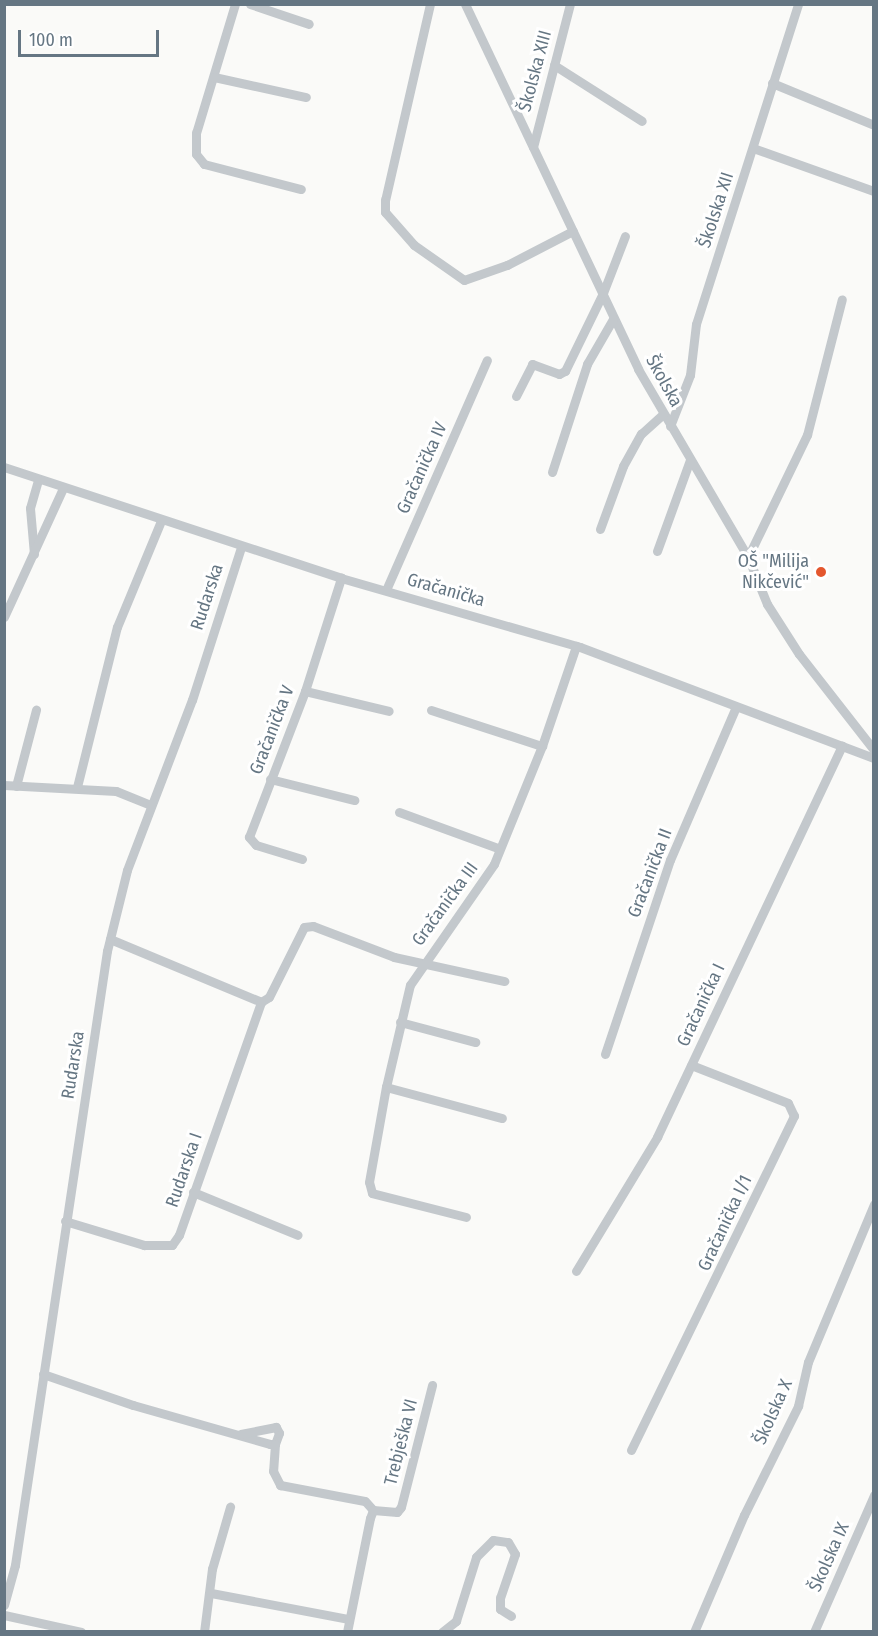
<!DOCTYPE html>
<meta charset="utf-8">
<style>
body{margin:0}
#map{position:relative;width:878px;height:1636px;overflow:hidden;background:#fafaf8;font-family:"Fira Sans Condensed",sans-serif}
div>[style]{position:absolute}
.street>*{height:9px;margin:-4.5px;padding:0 4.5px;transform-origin:4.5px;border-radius:4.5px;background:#c3c8cc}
.dots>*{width:16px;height:16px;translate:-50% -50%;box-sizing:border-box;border:3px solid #fff;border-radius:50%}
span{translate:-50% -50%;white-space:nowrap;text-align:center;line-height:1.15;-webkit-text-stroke:6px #fff;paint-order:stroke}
.street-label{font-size:18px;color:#657683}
.poi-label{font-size:18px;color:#657683}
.right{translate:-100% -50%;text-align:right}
.frame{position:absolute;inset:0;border:6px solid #657683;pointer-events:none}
.scale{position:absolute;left:18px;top:30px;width:141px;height:27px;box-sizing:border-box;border:3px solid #657683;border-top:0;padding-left:8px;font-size:18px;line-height:21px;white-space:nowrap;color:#657683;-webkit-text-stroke:4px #fff;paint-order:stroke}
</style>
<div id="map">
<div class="street">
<div style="left:235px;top:4px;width:135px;rotate:106.8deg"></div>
<div style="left:196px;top:133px;width:21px;rotate:90deg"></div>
<div style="left:196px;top:154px;width:13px;rotate:51deg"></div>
<div style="left:204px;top:164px;width:100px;rotate:14.5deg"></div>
<div style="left:250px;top:4px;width:62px;rotate:18.7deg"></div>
<div style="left:430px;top:4px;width:201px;rotate:102.9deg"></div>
<div style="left:385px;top:200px;width:12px;rotate:90deg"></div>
<div style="left:385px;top:212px;width:44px;rotate:48.7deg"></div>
<div style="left:414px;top:245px;width:61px;rotate:35deg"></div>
<div style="left:464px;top:280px;width:46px;rotate:-19.2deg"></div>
<div style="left:507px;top:265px;width:74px;rotate:-27.3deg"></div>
<div style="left:465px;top:4px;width:404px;rotate:64.6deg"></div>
<div style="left:638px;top:369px;width:218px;rotate:59.7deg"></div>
<div style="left:748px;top:557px;width:51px;rotate:68deg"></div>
<div style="left:767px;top:604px;width:59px;rotate:57.4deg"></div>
<div style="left:799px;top:654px;width:122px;rotate:52deg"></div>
<div style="left:554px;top:65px;width:104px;rotate:32.5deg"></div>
<div style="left:214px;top:77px;width:94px;rotate:12.3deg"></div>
<div style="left:772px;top:83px;width:110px;rotate:22.4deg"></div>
<div style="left:533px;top:147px;width:148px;rotate:-75.5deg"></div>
<div style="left:753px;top:148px;width:128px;rotate:19.6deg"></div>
<div style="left:516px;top:396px;width:36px;rotate:-63deg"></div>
<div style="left:532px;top:364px;width:29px;rotate:20deg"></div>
<div style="left:559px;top:374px;width:7px;rotate:-27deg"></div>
<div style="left:565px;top:371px;width:87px;rotate:-64deg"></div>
<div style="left:603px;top:293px;width:61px;rotate:-68.9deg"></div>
<div style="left:670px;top:426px;width:55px;rotate:-68.6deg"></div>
<div style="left:690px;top:375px;width:51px;rotate:-83.3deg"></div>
<div style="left:696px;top:324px;width:336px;rotate:-72.3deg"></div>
<div style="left:4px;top:467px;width:355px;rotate:18.2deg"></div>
<div style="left:341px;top:578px;width:249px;rotate:16.1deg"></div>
<div style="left:580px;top:647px;width:314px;rotate:20.7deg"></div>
<div style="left:552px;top:472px;width:114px;rotate:-72deg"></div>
<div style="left:587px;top:364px;width:52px;rotate:-60deg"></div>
<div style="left:600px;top:529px;width:67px;rotate:-69.9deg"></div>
<div style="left:623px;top:466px;width:37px;rotate:-61deg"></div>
<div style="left:641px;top:434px;width:30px;rotate:-42deg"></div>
<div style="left:657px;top:551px;width:97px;rotate:-70.1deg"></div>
<div style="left:34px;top:554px;width:46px;rotate:-95deg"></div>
<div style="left:30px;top:508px;width:29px;rotate:-74deg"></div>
<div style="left:748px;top:557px;width:136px;rotate:-64.2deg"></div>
<div style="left:807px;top:435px;width:140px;rotate:-75.6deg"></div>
<div style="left:386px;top:590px;width:251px;rotate:-66.3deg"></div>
<div style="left:4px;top:617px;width:142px;rotate:-65.4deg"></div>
<div style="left:305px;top:691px;width:86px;rotate:13.4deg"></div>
<div style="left:431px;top:710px;width:117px;rotate:18deg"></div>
<div style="left:270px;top:779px;width:87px;rotate:14deg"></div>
<div style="left:4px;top:785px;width:112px;rotate:3.1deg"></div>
<div style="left:116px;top:791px;width:37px;rotate:22deg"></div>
<div style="left:16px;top:786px;width:79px;rotate:-75.3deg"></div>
<div style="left:77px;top:787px;width:165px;rotate:-76deg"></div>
<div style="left:117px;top:627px;width:115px;rotate:-67.5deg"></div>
<div style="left:399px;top:812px;width:105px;rotate:20deg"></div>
<div style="left:302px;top:859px;width:48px;rotate:-163.1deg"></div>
<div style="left:256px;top:845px;width:11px;rotate:-131deg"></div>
<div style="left:249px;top:837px;width:156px;rotate:-69deg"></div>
<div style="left:305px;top:691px;width:119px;rotate:-72.3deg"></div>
<div style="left:110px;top:939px;width:164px;rotate:22.6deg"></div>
<div style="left:261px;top:1002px;width:9px;rotate:-32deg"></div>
<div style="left:269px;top:997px;width:78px;rotate:-63.4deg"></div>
<div style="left:304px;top:927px;width:9px;rotate:-6deg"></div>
<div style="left:313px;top:926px;width:87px;rotate:20.9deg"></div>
<div style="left:394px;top:957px;width:113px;rotate:12.3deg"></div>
<div style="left:400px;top:1022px;width:78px;rotate:14.9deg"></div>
<div style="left:605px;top:1054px;width:205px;rotate:-71.5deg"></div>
<div style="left:670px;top:860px;width:167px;rotate:-66.7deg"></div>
<div style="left:386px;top:1087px;width:120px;rotate:15deg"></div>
<div style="left:193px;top:1192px;width:113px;rotate:22.3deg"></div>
<div style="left:466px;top:1217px;width:97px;rotate:-165.7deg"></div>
<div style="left:372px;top:1193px;width:11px;rotate:-105deg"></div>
<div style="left:369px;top:1182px;width:97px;rotate:-79.9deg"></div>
<div style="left:386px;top:1087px;width:105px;rotate:-76.8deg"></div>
<div style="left:410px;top:985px;width:147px;rotate:-55.2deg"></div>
<div style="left:494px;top:864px;width:127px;rotate:-67.9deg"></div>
<div style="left:542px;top:746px;width:106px;rotate:-71.2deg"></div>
<div style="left:65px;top:1221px;width:83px;rotate:16.9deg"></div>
<div style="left:144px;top:1245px;width:28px"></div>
<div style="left:172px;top:1245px;width:12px;rotate:-55deg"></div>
<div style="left:179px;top:1235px;width:247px;rotate:-70.6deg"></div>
<div style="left:576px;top:1271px;width:157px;rotate:-58.8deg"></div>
<div style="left:657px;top:1137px;width:433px;rotate:-64.7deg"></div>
<div style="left:43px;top:1374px;width:95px;rotate:19deg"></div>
<div style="left:133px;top:1405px;width:142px;rotate:15.9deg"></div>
<div style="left:270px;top:1444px;width:5px"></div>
<div style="left:275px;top:1444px;width:12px;rotate:-70deg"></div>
<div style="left:279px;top:1433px;width:7px;rotate:-117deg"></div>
<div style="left:276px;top:1427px;width:36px;rotate:169deg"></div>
<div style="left:275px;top:1444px;width:27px;rotate:94deg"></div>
<div style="left:273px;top:1471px;width:16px;rotate:63deg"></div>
<div style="left:280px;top:1485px;width:86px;rotate:10.7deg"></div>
<div style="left:365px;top:1501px;width:12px;rotate:48deg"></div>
<div style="left:631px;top:1450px;width:372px;rotate:-64deg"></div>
<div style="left:794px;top:1116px;width:14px;rotate:-115deg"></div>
<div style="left:788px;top:1103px;width:104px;rotate:-158.6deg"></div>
<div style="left:211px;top:1593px;width:139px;rotate:10.7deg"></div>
<div style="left:4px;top:1605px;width:41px;rotate:-74.6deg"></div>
<div style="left:15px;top:1565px;width:621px;rotate:-81.48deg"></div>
<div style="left:107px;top:951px;width:83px;rotate:-76.1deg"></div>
<div style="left:127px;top:870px;width:182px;rotate:-69.1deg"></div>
<div style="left:192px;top:700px;width:161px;rotate:-72.2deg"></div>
<div style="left:4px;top:1615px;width:79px;rotate:12.4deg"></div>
<div style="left:204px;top:1632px;width:64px;rotate:-82.8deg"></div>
<div style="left:212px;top:1569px;width:65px;rotate:-73.8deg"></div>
<div style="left:347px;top:1632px;width:116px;rotate:-78.6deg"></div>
<div style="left:370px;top:1518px;width:9px;rotate:-69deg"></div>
<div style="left:373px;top:1510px;width:24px;rotate:5deg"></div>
<div style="left:397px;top:1512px;width:6px;rotate:-51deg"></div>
<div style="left:401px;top:1507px;width:126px;rotate:-75.7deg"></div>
<div style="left:442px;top:1632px;width:18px;rotate:-38deg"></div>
<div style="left:456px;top:1621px;width:67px;rotate:-72.6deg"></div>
<div style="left:476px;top:1557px;width:24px;rotate:-45deg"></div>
<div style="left:493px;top:1540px;width:15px;rotate:8deg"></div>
<div style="left:508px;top:1542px;width:14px;rotate:60deg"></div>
<div style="left:515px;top:1554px;width:46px;rotate:108.8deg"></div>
<div style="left:500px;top:1598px;width:11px;rotate:90deg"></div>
<div style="left:500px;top:1609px;width:13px;rotate:32deg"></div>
<div style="left:694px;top:1632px;width:127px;rotate:-66.9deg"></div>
<div style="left:744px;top:1515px;width:122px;rotate:-63.6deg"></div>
<div style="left:798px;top:1406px;width:45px;rotate:-77.2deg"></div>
<div style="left:808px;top:1362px;width:171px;rotate:-67.3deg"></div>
<div style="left:814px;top:1632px;width:150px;rotate:-66.3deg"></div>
</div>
<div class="dots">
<div style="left:821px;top:572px;background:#e4572e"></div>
</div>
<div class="street-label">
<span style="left:535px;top:71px;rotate:-75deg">Školska XIII</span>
<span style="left:716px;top:210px;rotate:-72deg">Školska XII</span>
<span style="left:664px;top:381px;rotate:61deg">Školska</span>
<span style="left:422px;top:468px;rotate:-66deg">Gračanička IV</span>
<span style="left:446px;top:590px;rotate:16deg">Gračanička</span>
<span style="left:207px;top:597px;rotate:-72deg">Rudarska</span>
<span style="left:272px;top:730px;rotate:-69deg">Gračanička V</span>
<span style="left:650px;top:873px;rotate:-69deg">Gračanička II</span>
<span style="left:445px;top:904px;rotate:-54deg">Gračanička III</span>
<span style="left:701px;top:1005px;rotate:-65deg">Gračanička I</span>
<span style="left:73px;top:1065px;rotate:-81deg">Rudarska</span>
<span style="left:184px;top:1170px;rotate:-71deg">Rudarska I</span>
<span style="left:725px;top:1223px;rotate:-65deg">Gračanička I/1</span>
<span style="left:773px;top:1412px;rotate:-66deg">Školska X</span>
<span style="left:401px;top:1442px;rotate:-76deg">Trebješka VI</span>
<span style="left:829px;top:1557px;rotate:-66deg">Školska IX</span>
</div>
<div class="poi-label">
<span class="right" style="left:809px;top:572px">OŠ "Milija<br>Nikčević"</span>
</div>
<div class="frame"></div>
<div class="scale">100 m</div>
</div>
